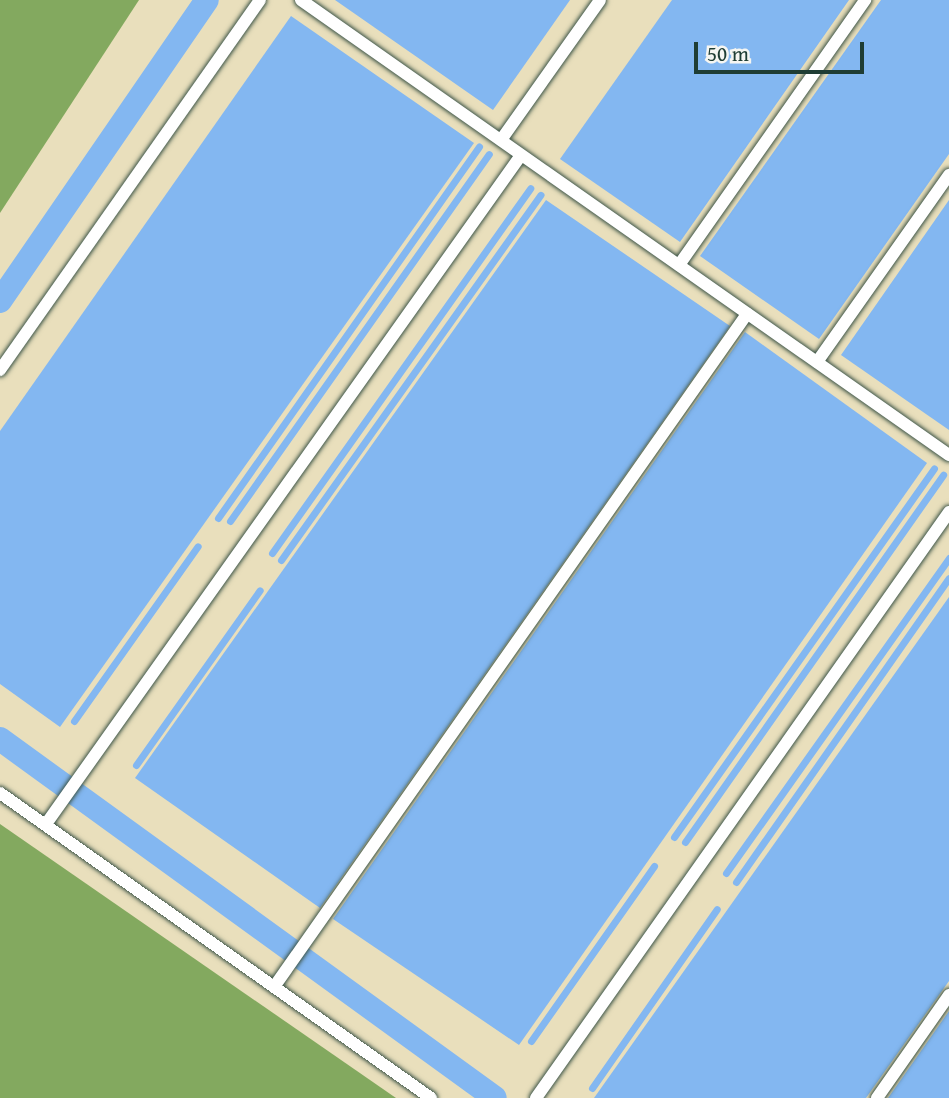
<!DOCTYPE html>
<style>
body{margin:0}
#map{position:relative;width:949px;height:1098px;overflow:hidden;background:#e9dfbc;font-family:"Gentium Book Plus",serif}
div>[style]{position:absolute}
.forest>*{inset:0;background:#83a95f}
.water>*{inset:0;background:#83b7f1}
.stream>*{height:7px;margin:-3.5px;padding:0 3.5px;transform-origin:3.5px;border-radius:3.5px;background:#83b7f1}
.canal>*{height:24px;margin:-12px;padding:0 12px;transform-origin:12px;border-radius:12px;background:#83b7f1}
.roads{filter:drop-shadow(0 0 2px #3d5548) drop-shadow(0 0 2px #3d5548)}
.lane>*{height:12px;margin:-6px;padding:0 6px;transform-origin:6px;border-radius:6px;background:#fff}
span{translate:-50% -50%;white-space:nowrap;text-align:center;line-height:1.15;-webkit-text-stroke:5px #f6f6f2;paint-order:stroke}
.scale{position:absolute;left:694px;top:42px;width:170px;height:32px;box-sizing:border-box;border:4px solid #1f3d34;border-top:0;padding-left:9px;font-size:21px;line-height:24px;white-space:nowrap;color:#1f3d34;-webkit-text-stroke:5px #f6f6f2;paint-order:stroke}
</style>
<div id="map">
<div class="forest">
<div style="clip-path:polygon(0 0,139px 0,0 213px)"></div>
<div style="clip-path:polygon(0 824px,396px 1098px,0 1098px)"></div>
</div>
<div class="water">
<div style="clip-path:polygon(335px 0,570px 0,493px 110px)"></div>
<div style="clip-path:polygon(672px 0,849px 0,680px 242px,560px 159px)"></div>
<div style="clip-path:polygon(881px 0,949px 0,949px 154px,819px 339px,700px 256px)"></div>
<div style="clip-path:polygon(291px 16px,474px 143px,60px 727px,0 684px,0 431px)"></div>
<div style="clip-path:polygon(546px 200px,730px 326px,320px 908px,135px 778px)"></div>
<div style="clip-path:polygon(949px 200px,949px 430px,841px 355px)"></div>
<div style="clip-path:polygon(745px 332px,927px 463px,519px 1045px,333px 919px)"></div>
<div style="clip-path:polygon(949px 597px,949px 981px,866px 1098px,594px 1098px)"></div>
<div style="clip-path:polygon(949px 1011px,949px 1098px,888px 1098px)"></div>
</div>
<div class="stream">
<div style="left:218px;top:518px;width:454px;rotate:-54.9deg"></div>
<div style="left:230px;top:521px;width:449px;rotate:-54.8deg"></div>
<div style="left:272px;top:553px;width:447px;rotate:-54.7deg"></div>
<div style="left:281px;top:560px;width:448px;rotate:-54.6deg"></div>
<div style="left:74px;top:721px;width:214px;rotate:-54.7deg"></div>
<div style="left:136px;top:765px;width:214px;rotate:-54.7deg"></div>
<div style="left:674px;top:837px;width:451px;rotate:-54.8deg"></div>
<div style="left:685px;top:842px;width:449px;rotate:-54.9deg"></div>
<div style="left:726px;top:873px;width:386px;rotate:-54.7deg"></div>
<div style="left:736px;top:882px;width:371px;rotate:-55deg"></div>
<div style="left:531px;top:1041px;width:214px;rotate:-54.9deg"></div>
<div style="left:592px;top:1088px;width:218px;rotate:-55.1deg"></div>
</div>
<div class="canal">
<div style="left:0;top:301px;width:365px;rotate:-55.5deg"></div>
<div style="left:0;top:739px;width:611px;rotate:35.95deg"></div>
</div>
<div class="roads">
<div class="lane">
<div style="left:301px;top:0;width:792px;rotate:35.08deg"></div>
<div style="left:501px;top:140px;width:171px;rotate:-54.7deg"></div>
<div style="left:679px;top:265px;width:324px;rotate:-54.9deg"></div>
<div style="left:817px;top:362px;width:229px;rotate:-54.8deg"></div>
<div style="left:0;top:370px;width:452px;rotate:-54.9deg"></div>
<div style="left:0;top:793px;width:528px;rotate:35.29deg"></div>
<div style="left:46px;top:824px;width:820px;rotate:-54.62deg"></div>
<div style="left:274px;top:987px;width:823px;rotate:-54.9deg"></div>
<div style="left:536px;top:1098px;width:717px;rotate:-54.82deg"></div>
<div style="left:877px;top:1098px;width:126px;rotate:-55deg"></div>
</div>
</div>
<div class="scale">50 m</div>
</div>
